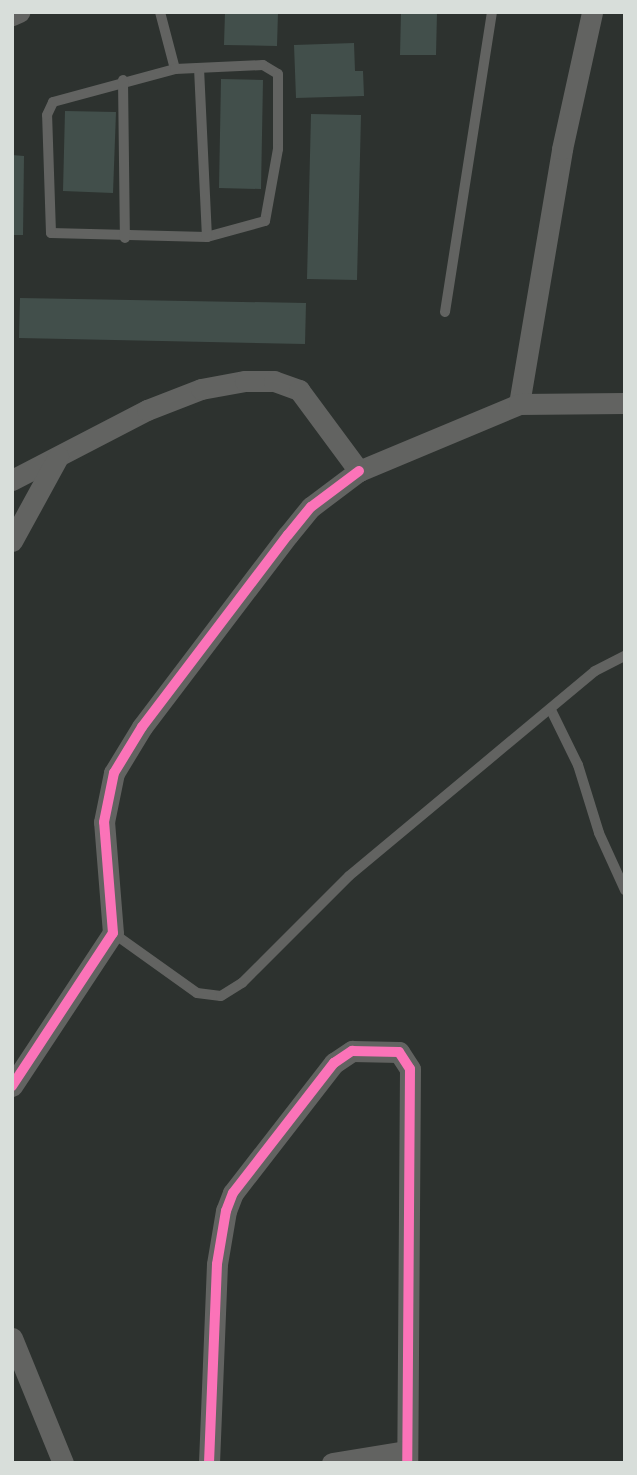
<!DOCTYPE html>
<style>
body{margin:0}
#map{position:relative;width:637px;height:1475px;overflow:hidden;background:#2d322f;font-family:"IBM Plex Serif",serif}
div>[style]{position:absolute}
.building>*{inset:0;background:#424f4b}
.service>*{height:10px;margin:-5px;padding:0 5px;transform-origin:5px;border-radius:5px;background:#626361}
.minor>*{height:21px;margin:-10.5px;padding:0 10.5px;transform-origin:10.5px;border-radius:10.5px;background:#626361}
.cycleway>*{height:10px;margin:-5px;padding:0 5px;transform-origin:5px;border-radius:5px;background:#fb73b8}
span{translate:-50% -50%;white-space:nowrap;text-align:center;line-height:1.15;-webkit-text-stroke:5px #222a24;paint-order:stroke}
.frame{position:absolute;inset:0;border:14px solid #d8deda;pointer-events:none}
</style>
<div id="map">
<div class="building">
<div style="clip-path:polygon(225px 12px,278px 12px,277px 46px,224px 45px)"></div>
<div style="clip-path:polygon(401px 12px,437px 12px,436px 55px,400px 55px)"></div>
<div style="clip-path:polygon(354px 43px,355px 71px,363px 71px,364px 96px,296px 98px,294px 45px)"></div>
<div style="clip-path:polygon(221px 79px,263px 80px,261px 189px,219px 188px)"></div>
<div style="clip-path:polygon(65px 111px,116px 112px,113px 193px,63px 191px)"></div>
<div style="clip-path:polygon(311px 114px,361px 115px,357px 280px,307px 279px)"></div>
<div style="clip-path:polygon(12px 155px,24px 156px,23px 235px,12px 235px)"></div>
<div style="clip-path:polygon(20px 298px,306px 303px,305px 344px,19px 338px)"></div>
</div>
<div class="service">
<div style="left:160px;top:12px;width:59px;rotate:75.3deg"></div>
<div style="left:263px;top:65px;width:17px;rotate:31deg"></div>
<div style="left:278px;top:74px;width:75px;rotate:90deg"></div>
<div style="left:278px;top:149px;width:73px;rotate:100.2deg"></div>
<div style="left:265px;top:221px;width:60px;rotate:164.6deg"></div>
<div style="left:207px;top:237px;width:156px;rotate:-178.5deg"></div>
<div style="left:51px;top:233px;width:118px;rotate:-91.9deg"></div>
<div style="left:47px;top:115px;width:14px;rotate:-65deg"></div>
<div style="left:53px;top:102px;width:126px;rotate:-15.1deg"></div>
<div style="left:175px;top:69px;width:88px;rotate:-2.6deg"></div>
<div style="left:199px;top:68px;width:169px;rotate:87.3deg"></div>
<div style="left:123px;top:80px;width:158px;rotate:89.3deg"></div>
<div style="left:445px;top:312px;width:304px;rotate:-81.1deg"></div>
<div style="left:551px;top:710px;width:61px;rotate:63.9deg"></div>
<div style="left:578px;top:765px;width:71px;rotate:72.8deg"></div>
<div style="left:599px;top:833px;width:63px;rotate:65.5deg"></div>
<div style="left:113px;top:933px;width:103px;rotate:35.5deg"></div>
<div style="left:197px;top:993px;width:24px;rotate:7deg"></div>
<div style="left:221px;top:996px;width:25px;rotate:-32deg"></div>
<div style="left:242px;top:983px;width:151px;rotate:-45deg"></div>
<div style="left:349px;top:876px;width:320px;rotate:-39.8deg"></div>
<div style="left:595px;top:671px;width:34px;rotate:-27deg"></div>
</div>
<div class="minor">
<div style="left:12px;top:15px;width:8px;rotate:-23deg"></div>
<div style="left:519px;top:404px;width:259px;rotate:-80.4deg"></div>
<div style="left:562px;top:149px;width:140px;rotate:-77.6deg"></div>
<div style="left:12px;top:480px;width:152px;rotate:-27.4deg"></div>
<div style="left:147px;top:410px;width:58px;rotate:-21.3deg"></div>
<div style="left:201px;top:389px;width:45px;rotate:-10.3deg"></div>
<div style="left:245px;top:381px;width:29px"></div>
<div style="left:274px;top:381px;width:27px;rotate:20deg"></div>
<div style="left:299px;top:390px;width:101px;rotate:53.5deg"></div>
<div style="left:359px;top:471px;width:173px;rotate:-22.7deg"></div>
<div style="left:519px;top:404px;width:106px;rotate:-0.5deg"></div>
<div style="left:12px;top:541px;width:96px;rotate:-61.3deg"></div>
<div style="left:12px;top:1086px;width:183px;rotate:-56.6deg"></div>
<div style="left:113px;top:933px;width:111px;rotate:-94.6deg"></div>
<div style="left:104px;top:822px;width:50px;rotate:-78.5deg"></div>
<div style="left:114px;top:773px;width:54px;rotate:-58.7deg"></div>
<div style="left:142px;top:727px;width:241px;rotate:-52.8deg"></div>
<div style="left:288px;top:535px;width:36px;rotate:-51deg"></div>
<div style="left:311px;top:507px;width:60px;rotate:-36.9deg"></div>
<div style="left:12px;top:1338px;width:135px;rotate:67.8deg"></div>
<div style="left:209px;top:1463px;width:199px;rotate:-87.7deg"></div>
<div style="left:217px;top:1264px;width:54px;rotate:-80.4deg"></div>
<div style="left:226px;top:1211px;width:19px;rotate:-69deg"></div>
<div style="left:233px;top:1193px;width:165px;rotate:-52.2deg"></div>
<div style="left:334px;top:1063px;width:22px;rotate:-34deg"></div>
<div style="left:352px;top:1051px;width:47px;rotate:1.2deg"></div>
<div style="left:399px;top:1052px;width:20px;rotate:57deg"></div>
<div style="left:410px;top:1069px;width:394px;rotate:90.4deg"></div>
<div style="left:332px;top:1463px;width:76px;rotate:-9.1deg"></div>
</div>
<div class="cycleway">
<div style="left:12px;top:1086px;width:183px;rotate:-56.6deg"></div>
<div style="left:113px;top:933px;width:111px;rotate:-94.6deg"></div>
<div style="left:104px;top:822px;width:50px;rotate:-78.5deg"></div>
<div style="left:114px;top:773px;width:54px;rotate:-58.7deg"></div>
<div style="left:142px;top:727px;width:241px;rotate:-52.8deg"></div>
<div style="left:288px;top:535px;width:36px;rotate:-51deg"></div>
<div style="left:311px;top:507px;width:60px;rotate:-36.9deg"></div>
<div style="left:209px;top:1463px;width:199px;rotate:-87.7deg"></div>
<div style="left:217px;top:1264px;width:54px;rotate:-80.4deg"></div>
<div style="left:226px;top:1211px;width:19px;rotate:-69deg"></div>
<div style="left:233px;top:1193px;width:165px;rotate:-52.2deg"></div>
<div style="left:334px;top:1063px;width:22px;rotate:-34deg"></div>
<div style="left:352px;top:1051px;width:47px;rotate:1.2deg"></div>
<div style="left:399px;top:1052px;width:20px;rotate:57deg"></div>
<div style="left:410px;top:1069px;width:394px;rotate:90.4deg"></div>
</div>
<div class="frame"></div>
</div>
